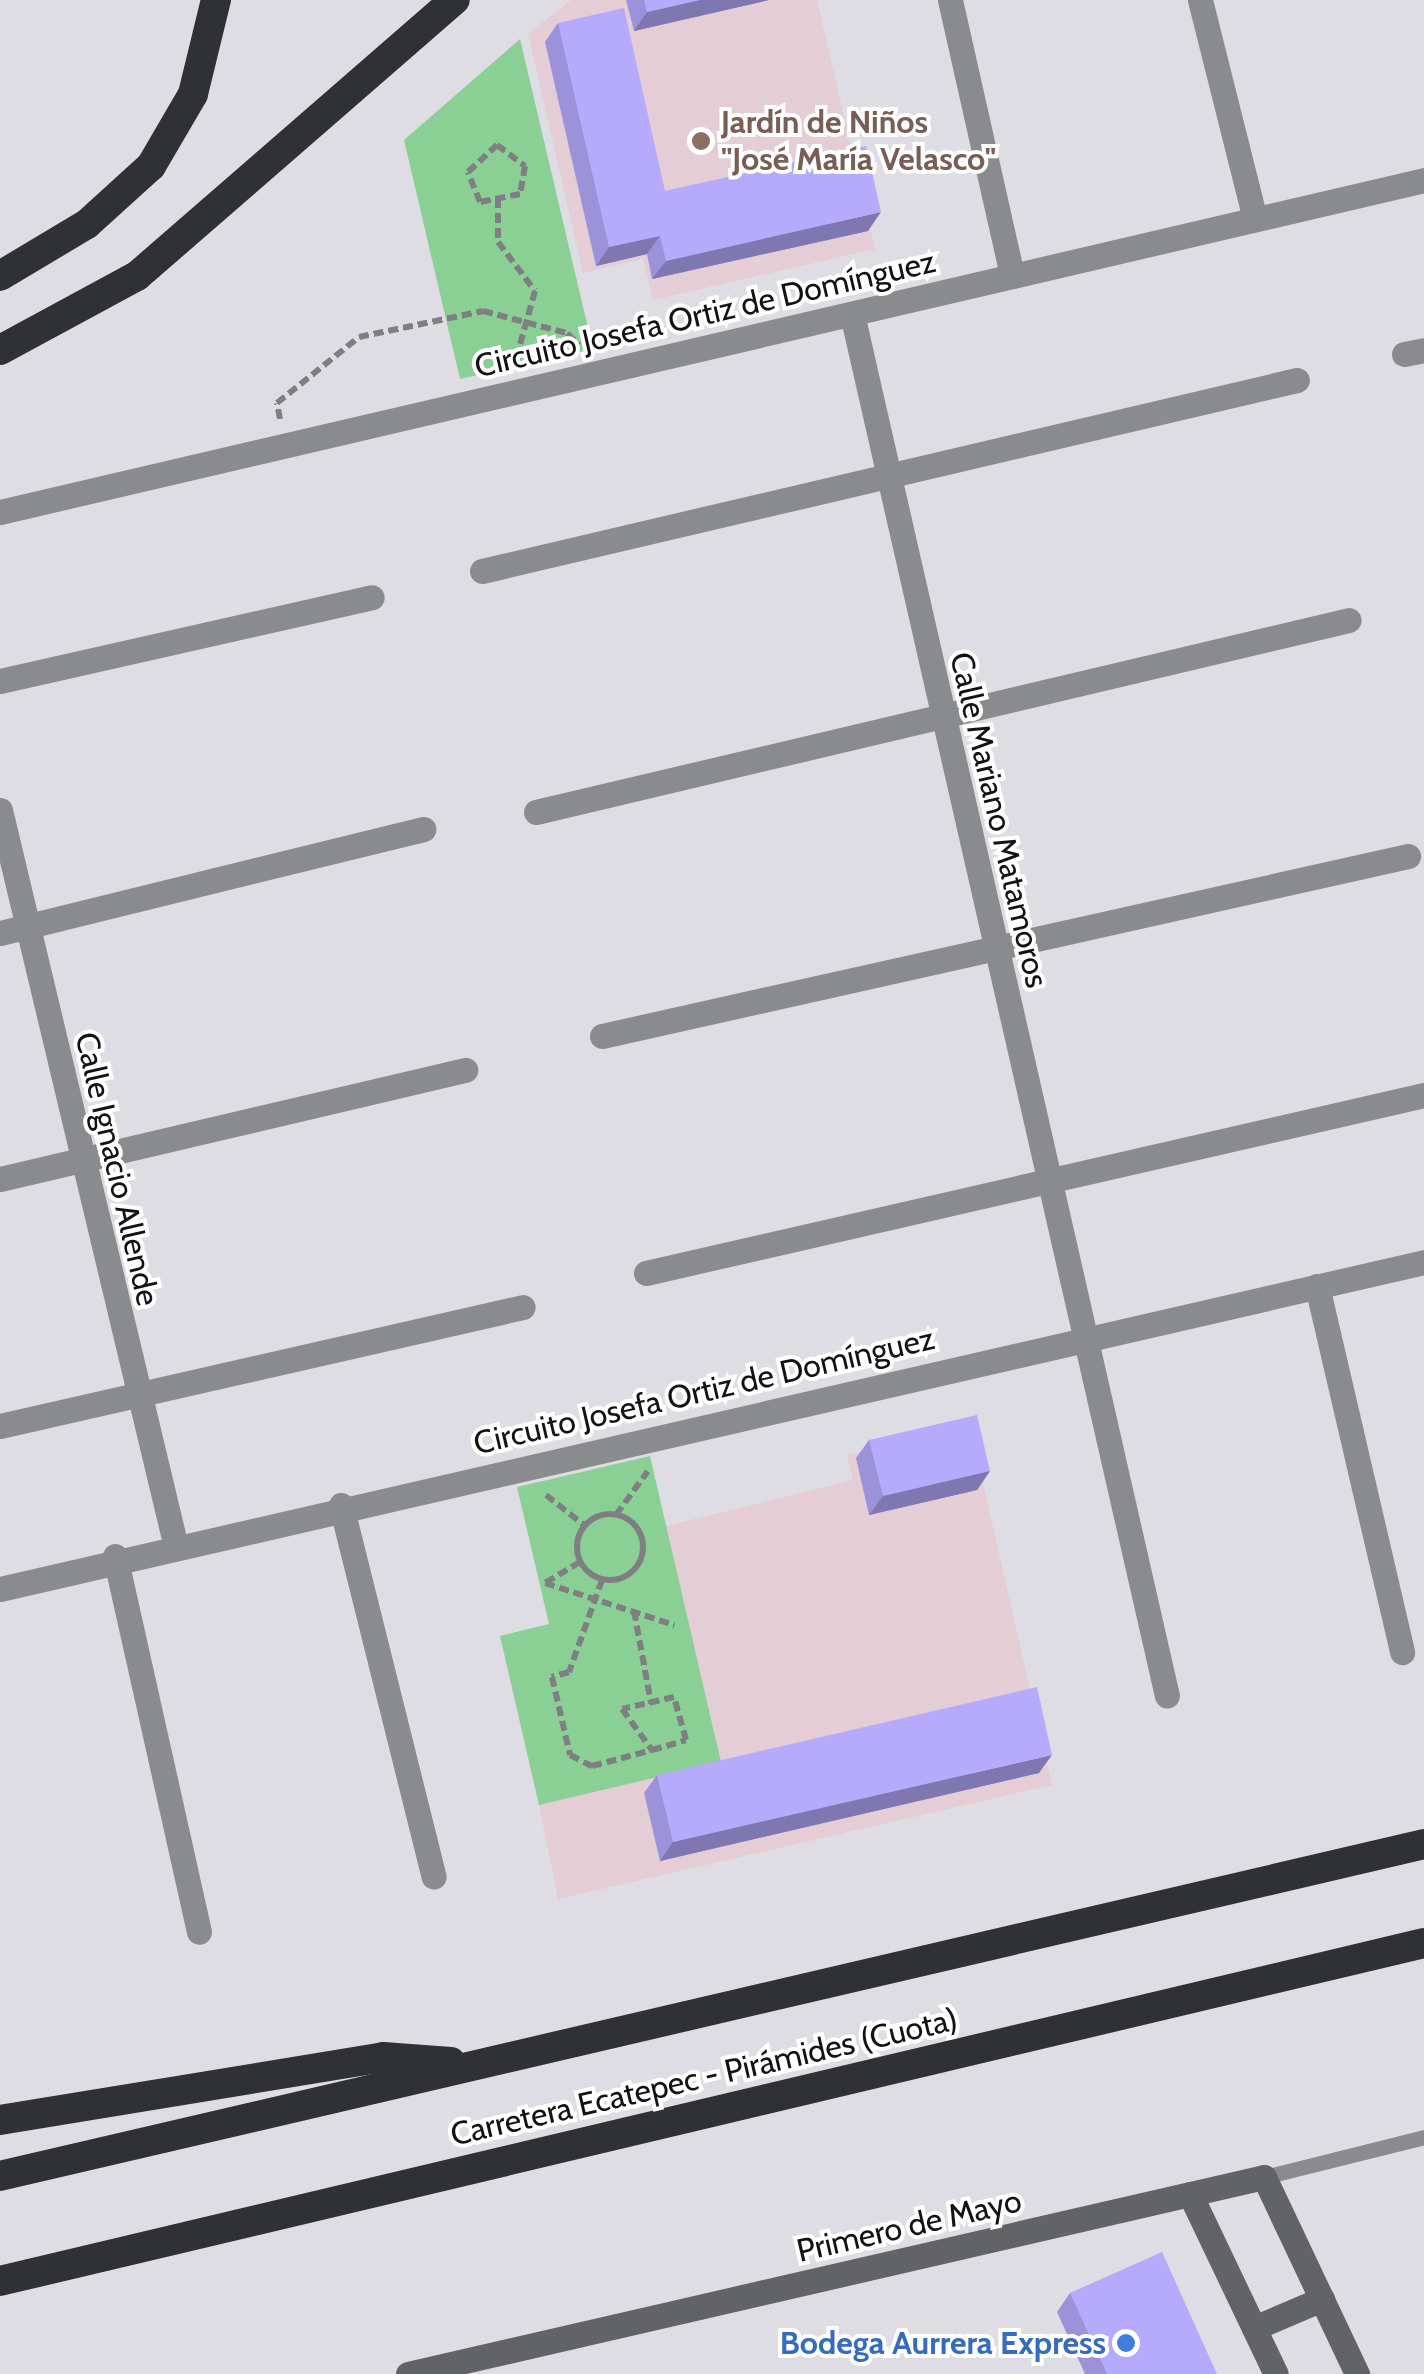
<!DOCTYPE html>
<meta charset="utf-8">
<style>
body{margin:0}
#map{position:relative;width:1424px;height:2374px;overflow:hidden;background:#dedde3;font-family:Cabin,sans-serif}
div>[style]{position:absolute}
.education>*{inset:0;background:#e5cdd6}
.green>*{inset:0;background:#8acf94}
.path>*{height:6px;margin-top:-3px;transform-origin:0;background:repeating-linear-gradient(90deg,#7f7f83 0 10px,transparent 0 15px)}
.path>.ring{margin:-3px;padding:0;box-sizing:content-box;background:none;border:6px solid #7f7f83;border-radius:50%}
.service>*{height:15px;margin:-7.5px;padding:0 7.5px;transform-origin:7.5px;border-radius:7.5px;background:#8a8b8d}
.minor>*{height:25px;margin:-12.5px;padding:0 12.5px;transform-origin:12.5px;border-radius:12.5px;background:#8a8b8d}
.secondary>*{height:25px;margin:-12.5px;padding:0 12.5px;transform-origin:12.5px;border-radius:12.5px;background:#626366}
.motorway>*{height:30px;margin:-15px;padding:0 15px;transform-origin:15px;border-radius:15px;background:#2f3135}
.wall>*{inset:0;background:#9c92d9}
.shaded-wall>*{inset:0;background:#7f77b0}
.building>*{inset:0;background:#b5aafc}
.dots>*{width:28px;height:28px;translate:-50% -50%;box-sizing:border-box;border:5px solid #fff;border-radius:50%}
span{translate:-50% -50%;white-space:nowrap;text-align:center;line-height:1.15;-webkit-text-stroke:8px #fff;paint-order:stroke}
.education-label{font-size:32px;color:#785e54;font-weight:700}
.left{translate:0 -50%;text-align:left}
.street-label{font-size:32px;color:#121214}
.shop-label{font-size:32px;color:#366cbe;font-weight:700}
.right{translate:-100% -50%;text-align:right}
</style>
<div id="map">
<div class="education">
<div style="clip-path:polygon(571px 0,817px 0,875px 249px,653px 300px,643px 259px,583px 273px,528px 34px)"></div>
<div style="clip-path:polygon(970px 1426px,1052px 1785px,558px 1899px,539px 1805px,721px 1762px,666px 1526px,853px 1480px,847px 1455px)"></div>
</div>
<div class="green">
<div style="clip-path:polygon(520px 39px,593px 349px,460px 379px,404px 140px)"></div>
<div style="clip-path:polygon(650px 1456px,721px 1762px,539px 1805px,500px 1636px,549px 1624px,517px 1487px)"></div>
</div>
<div class="path">
<div style="left:497px;top:145px;width:35px;rotate:37deg"></div>
<div style="left:525px;top:166px;width:28px;rotate:100deg"></div>
<div style="left:520px;top:194px;width:41px;rotate:168.7deg"></div>
<div style="left:480px;top:202px;width:32px;rotate:-112deg"></div>
<div style="left:468px;top:172px;width:40px;rotate:-43deg"></div>
<div style="left:498px;top:198px;width:44px;rotate:90deg"></div>
<div style="left:498px;top:242px;width:61px;rotate:52.9deg"></div>
<div style="left:535px;top:291px;width:74px;rotate:105.7deg"></div>
<div style="left:280px;top:419px;width:16px;rotate:-101deg"></div>
<div style="left:277px;top:403px;width:105px;rotate:-38.8deg"></div>
<div style="left:359px;top:337px;width:127px;rotate:-11.8deg"></div>
<div style="left:483px;top:311px;width:87px;rotate:14.7deg"></div>
<div style="left:567px;top:333px;width:17px;rotate:45deg"></div>
<div style="left:546px;top:1495px;width:48px;rotate:38.3deg"></div>
<div class="ring" style="left:577px;top:1514px;width:60px;height:60px"></div>
<div style="left:616px;top:1515px;width:54px;rotate:-54deg"></div>
<div style="left:580px;top:1562px;width:41px;rotate:149deg"></div>
<div style="left:545px;top:1583px;width:136px;rotate:18deg"></div>
<div style="left:602px;top:1580px;width:98px;rotate:109.7deg"></div>
<div style="left:569px;top:1672px;width:18px;rotate:164deg"></div>
<div style="left:552px;top:1677px;width:80px;rotate:77deg"></div>
<div style="left:570px;top:1755px;width:25px;rotate:27deg"></div>
<div style="left:592px;top:1766px;width:62px;rotate:-14.9deg"></div>
<div style="left:652px;top:1750px;width:35px;rotate:-16deg"></div>
<div style="left:686px;top:1740px;width:45px;rotate:-105.6deg"></div>
<div style="left:674px;top:1697px;width:53px;rotate:167deg"></div>
<div style="left:622px;top:1709px;width:51px;rotate:53.8deg"></div>
<div style="left:634px;top:1611px;width:94px;rotate:79.5deg"></div>
</div>
<div class="service">
<div style="left:1264px;top:2177px;width:165px;rotate:-14deg"></div>
</div>
<div class="minor">
<div style="left:950px;top:0;width:283px;rotate:77.3deg"></div>
<div style="left:1200px;top:0;width:226px;rotate:75.9deg"></div>
<div style="left:852px;top:314px;width:1417px;rotate:77.16deg"></div>
<div style="left:1404px;top:354px;width:20px;rotate:-11deg"></div>
<div style="left:0;top:512px;width:1462px;rotate:-13.12deg"></div>
<div style="left:482px;top:571px;width:837px;rotate:-13.19deg"></div>
<div style="left:0;top:681px;width:381px;rotate:-12.7deg"></div>
<div style="left:0;top:810px;width:754px;rotate:76.57deg"></div>
<div style="left:536px;top:812px;width:835px;rotate:-13.29deg"></div>
<div style="left:0;top:933px;width:436px;rotate:-13.8deg"></div>
<div style="left:602px;top:1036px;width:826px;rotate:-12.59deg"></div>
<div style="left:0;top:1179px;width:478px;rotate:-13.2deg"></div>
<div style="left:646px;top:1273px;width:798px;rotate:-12.89deg"></div>
<div style="left:1317px;top:1286px;width:376px;rotate:76.9deg"></div>
<div style="left:0;top:1426px;width:536px;rotate:-12.82deg"></div>
<div style="left:341px;top:1505px;width:383px;rotate:76deg"></div>
<div style="left:115px;top:1556px;width:385px;rotate:77.4deg"></div>
<div style="left:0;top:1589px;width:1461px;rotate:-12.93deg"></div>
</div>
<div class="secondary">
<div style="left:1190px;top:2194px;width:199px;rotate:64.5deg"></div>
<div style="left:1254px;top:2328px;width:74px;rotate:-23.1deg"></div>
<div style="left:408px;top:2374px;width:878px;rotate:-12.96deg"></div>
<div style="left:1264px;top:2177px;width:218px;rotate:64.7deg"></div>
</div>
<div class="motorway">
<div style="left:0;top:276px;width:101px;rotate:-30.9deg"></div>
<div style="left:87px;top:224px;width:86px;rotate:-42.2deg"></div>
<div style="left:151px;top:166px;width:83px;rotate:-59.7deg"></div>
<div style="left:193px;top:94px;width:97px;rotate:-76.3deg"></div>
<div style="left:0;top:350px;width:156px;rotate:-28.4deg"></div>
<div style="left:137px;top:276px;width:421px;rotate:-41deg"></div>
<div style="left:0;top:2120px;width:388px;rotate:-9.3deg"></div>
<div style="left:383px;top:2057px;width:68px;rotate:4.2deg"></div>
<div style="left:0;top:2176px;width:1462px;rotate:-13.12deg"></div>
<div style="left:0;top:2281px;width:1464px;rotate:-13.35deg"></div>
</div>
<div class="wall">
<div style="clip-path:polygon(626px 0,769px 0,634px 31px)"></div>
<div style="clip-path:polygon(558px 23px,665px 191px,868px 231px,652px 279px,647px 254px,596px 266px,545px 42px)"></div>
<div style="clip-path:polygon(869px 1440px,990px 1471px,977px 1490px,869px 1515px,856px 1458px)"></div>
<div style="clip-path:polygon(1039px 1773px,660px 1861px,644px 1793px,657px 1775px)"></div>
<div style="clip-path:polygon(1070px 2293px,1217px 2374px,1085px 2374px,1057px 2312px)"></div>
</div>
<div class="shaded-wall">
<div style="clip-path:polygon(700px 0,769px 0,634px 31px,647px 12px)"></div>
<div style="clip-path:polygon(881px 212px,868px 231px,652px 279px,666px 261px)"></div>
<div style="clip-path:polygon(660px 236px,647px 254px,596px 266px,609px 247px)"></div>
<div style="clip-path:polygon(990px 1471px,977px 1490px,869px 1515px,883px 1496px)"></div>
<div style="clip-path:polygon(1052px 1755px,1039px 1773px,660px 1861px,673px 1842px)"></div>
</div>
<div class="building">
<div style="clip-path:polygon(644px 0,700px 0,647px 12px)"></div>
<div style="clip-path:polygon(624px 8px,665px 191px,866px 146px,881px 212px,666px 261px,660px 236px,609px 247px,558px 23px)"></div>
<div style="clip-path:polygon(977px 1415px,990px 1471px,883px 1496px,869px 1440px)"></div>
<div style="clip-path:polygon(1037px 1687px,1052px 1755px,673px 1842px,657px 1775px)"></div>
<div style="clip-path:polygon(1162px 2252px,1217px 2374px,1107px 2374px,1070px 2293px)"></div>
</div>
<div class="dots">
<div style="left:701px;top:141px;background:#8d6e63"></div>
<div style="left:1126px;top:2343px;background:#3f7fe0"></div>
</div>
<div class="education-label">
<span class="left" style="left:721px;top:141px">Jardín de Niños<br>"José María Velasco"</span>
</div>
<div class="street-label">
<span style="left:705px;top:314px;rotate:-13deg">Circuito Josefa Ortiz de Domínguez</span>
<span style="left:999px;top:820px;rotate:77deg">Calle Mariano Matamoros</span>
<span style="left:117px;top:1169px;rotate:77deg">Calle Ignacio Allende</span>
<span style="left:704px;top:1391px;rotate:-13deg">Circuito Josefa Ortiz de Domínguez</span>
<span style="left:704px;top:2077px;rotate:-13deg">Carretera Ecatepec - Pirámides (Cuota)</span>
<span style="left:909px;top:2226px;rotate:-13deg">Primero de Mayo</span>
</div>
<div class="shop-label">
<span class="right" style="left:1106px;top:2343px">Bodega Aurrera Express</span>
</div>
</div>
